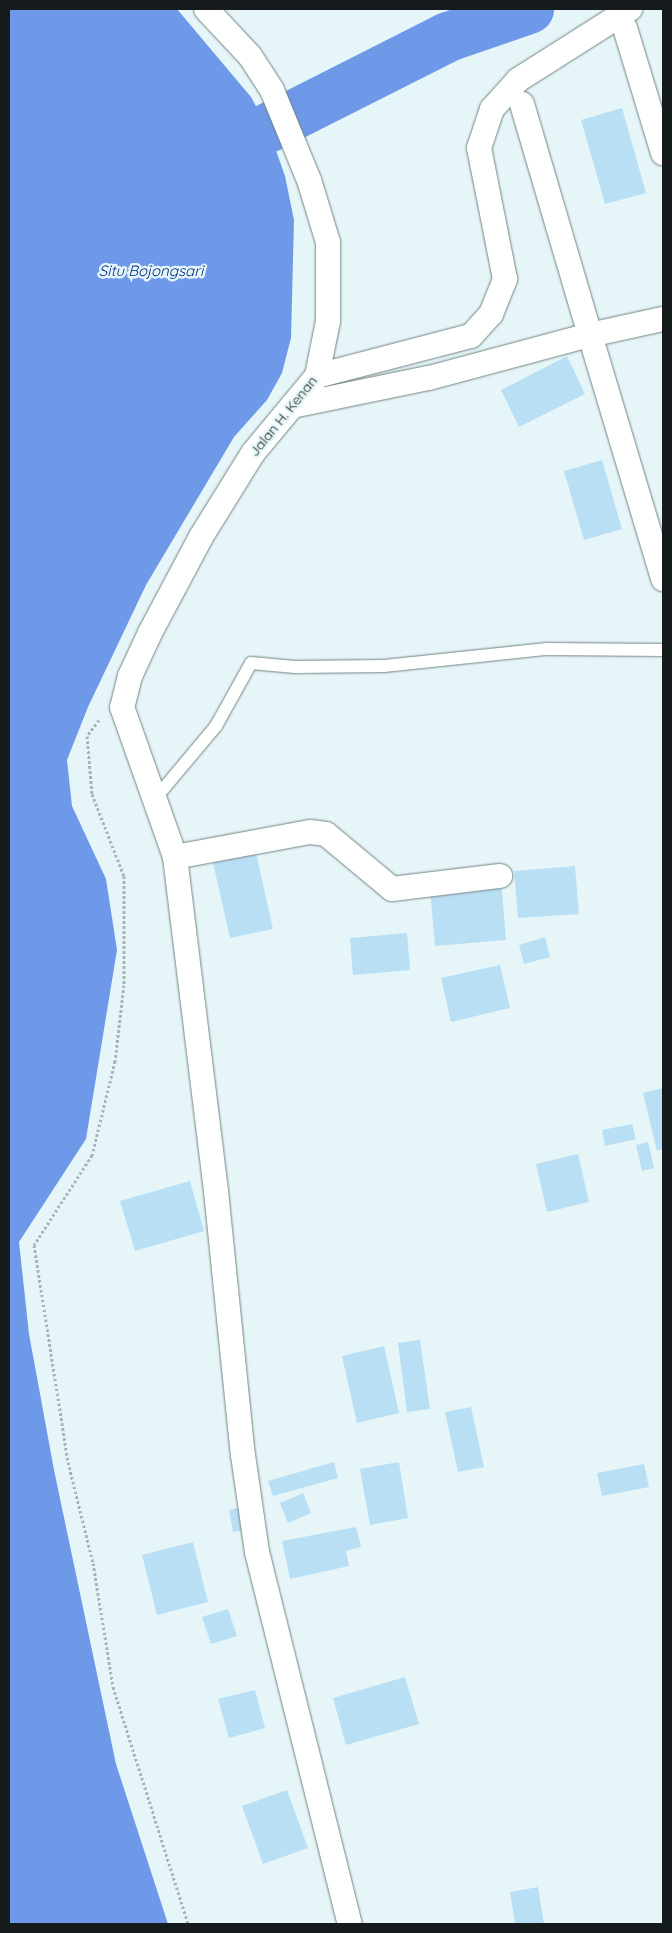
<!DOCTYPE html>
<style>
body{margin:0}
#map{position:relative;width:672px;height:1933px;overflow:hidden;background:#e6f6f8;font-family:Quicksand,sans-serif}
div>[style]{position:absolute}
.water>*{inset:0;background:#6e99e8}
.river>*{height:50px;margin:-25px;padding:0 25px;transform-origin:25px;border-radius:25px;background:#6e99e8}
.building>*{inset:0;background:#b9dff5}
.path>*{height:3px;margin-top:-1.5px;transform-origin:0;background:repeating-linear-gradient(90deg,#a7b4b5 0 2.5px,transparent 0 5px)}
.roads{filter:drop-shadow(0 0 1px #748384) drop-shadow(0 0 1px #748384)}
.lane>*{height:12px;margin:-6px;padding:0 6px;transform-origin:6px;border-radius:6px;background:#fff}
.street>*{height:24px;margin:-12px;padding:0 12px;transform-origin:12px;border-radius:12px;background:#fff}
span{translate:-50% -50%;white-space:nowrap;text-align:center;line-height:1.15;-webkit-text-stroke:5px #e6f6f8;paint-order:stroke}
.street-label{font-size:14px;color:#151b1c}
.water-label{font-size:15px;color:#002d87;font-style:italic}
.frame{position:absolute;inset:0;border:10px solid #151b1c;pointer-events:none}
</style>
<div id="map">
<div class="water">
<div style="clip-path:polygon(9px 9px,177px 9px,251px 97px,268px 128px,285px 176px,294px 220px,291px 338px,282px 373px,267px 400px,234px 437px,146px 585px,88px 707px,67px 760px,72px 806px,106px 879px,117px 950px,86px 1139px,19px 1242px,29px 1334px,54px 1470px,116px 1764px,168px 1924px,9px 1924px)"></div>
</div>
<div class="river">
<div style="left:268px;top:128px;width:202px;rotate:-26.8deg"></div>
<div style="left:448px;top:37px;width:86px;rotate:-19.1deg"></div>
</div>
<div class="building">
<div style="clip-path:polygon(622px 108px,646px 193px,605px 204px,581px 120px)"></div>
<div style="clip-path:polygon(567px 356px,585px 394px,519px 427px,501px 390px)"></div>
<div style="clip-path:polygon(602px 460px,622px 529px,584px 540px,564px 471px)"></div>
<div style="clip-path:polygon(254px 844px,273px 929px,230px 938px,211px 854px)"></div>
<div style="clip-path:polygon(575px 866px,579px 914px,518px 918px,514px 871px)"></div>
<div style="clip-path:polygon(501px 881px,506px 940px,435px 946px,430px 888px)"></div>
<div style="clip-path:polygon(407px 933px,410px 970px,353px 975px,350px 938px)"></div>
<div style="clip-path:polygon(545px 937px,550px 957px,524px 964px,519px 945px)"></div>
<div style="clip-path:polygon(500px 965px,510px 1008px,451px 1022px,441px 978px)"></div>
<div style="clip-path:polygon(663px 1088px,663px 1149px,657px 1151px,643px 1093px)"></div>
<div style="clip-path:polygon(632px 1124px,636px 1139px,605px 1146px,602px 1130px)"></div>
<div style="clip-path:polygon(648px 1142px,654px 1168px,642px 1171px,636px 1145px)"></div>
<div style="clip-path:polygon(578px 1154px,589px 1202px,547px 1212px,536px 1164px)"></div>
<div style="clip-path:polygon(190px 1181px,204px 1231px,135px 1251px,120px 1201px)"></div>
<div style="clip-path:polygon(420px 1340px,430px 1409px,407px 1412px,398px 1343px)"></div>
<div style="clip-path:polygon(384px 1346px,399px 1413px,357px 1423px,342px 1356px)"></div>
<div style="clip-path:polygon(471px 1407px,484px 1467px,458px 1472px,445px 1412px)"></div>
<div style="clip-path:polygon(334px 1462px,338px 1478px,273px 1496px,268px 1481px)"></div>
<div style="clip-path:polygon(399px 1462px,408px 1518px,370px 1525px,360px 1469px)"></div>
<div style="clip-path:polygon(644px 1464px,649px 1487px,602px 1496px,597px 1473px)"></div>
<div style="clip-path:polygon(303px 1493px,311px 1513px,288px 1523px,280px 1503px)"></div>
<div style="clip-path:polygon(243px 1507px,246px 1530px,233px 1532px,229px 1510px)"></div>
<div style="clip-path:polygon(356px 1527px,361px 1547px,346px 1551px,349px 1566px,290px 1579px,282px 1541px)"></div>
<div style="clip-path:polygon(193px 1542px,208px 1602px,157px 1615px,142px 1555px)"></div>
<div style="clip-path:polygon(228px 1609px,237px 1636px,211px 1644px,202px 1617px)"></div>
<div style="clip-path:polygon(405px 1677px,419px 1724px,346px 1745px,333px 1698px)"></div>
<div style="clip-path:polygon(255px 1690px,265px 1728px,229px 1738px,218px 1699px)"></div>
<div style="clip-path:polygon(287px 1790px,308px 1848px,263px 1864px,242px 1806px)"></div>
<div style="clip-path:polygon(538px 1887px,544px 1924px,515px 1924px,510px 1892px)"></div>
</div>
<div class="path">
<div style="left:99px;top:720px;width:20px;rotate:127deg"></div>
<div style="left:87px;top:736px;width:58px;rotate:85.1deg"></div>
<div style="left:92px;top:794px;width:88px;rotate:68.7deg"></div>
<div style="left:124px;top:876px;width:109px;rotate:90deg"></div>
<div style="left:124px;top:985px;width:77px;rotate:96.8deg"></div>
<div style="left:115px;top:1061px;width:97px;rotate:103.7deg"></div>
<div style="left:92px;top:1155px;width:107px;rotate:122.8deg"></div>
<div style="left:34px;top:1245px;width:220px;rotate:81.1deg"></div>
<div style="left:68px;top:1462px;width:104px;rotate:76.1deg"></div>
<div style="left:93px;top:1563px;width:126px;rotate:80.8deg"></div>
<div style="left:113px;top:1687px;width:249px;rotate:72.4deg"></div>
</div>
<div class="roads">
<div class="lane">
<div style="left:154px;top:800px;width:97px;rotate:-50deg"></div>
<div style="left:216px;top:726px;width:72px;rotate:-60.9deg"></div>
<div style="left:251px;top:663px;width:44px;rotate:5.2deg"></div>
<div style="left:295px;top:667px;width:89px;rotate:-0.6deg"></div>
<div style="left:384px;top:666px;width:164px;rotate:-6deg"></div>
<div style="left:547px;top:649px;width:116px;rotate:0.5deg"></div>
</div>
<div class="street">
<div style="left:206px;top:9px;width:64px;rotate:46.9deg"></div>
<div style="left:250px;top:56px;width:40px;rotate:57.1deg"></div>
<div style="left:272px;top:90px;width:97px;rotate:67.7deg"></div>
<div style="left:309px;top:180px;width:65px;rotate:73deg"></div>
<div style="left:328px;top:242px;width:79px;rotate:90deg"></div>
<div style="left:328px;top:321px;width:56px;rotate:101.3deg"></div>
<div style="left:317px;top:376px;width:100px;rotate:129.7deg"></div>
<div style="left:253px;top:453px;width:99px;rotate:121.8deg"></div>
<div style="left:201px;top:537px;width:109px;rotate:118deg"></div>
<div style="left:150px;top:633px;width:47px;rotate:114.9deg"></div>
<div style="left:130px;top:676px;width:32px;rotate:104deg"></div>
<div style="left:122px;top:707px;width:159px;rotate:70.5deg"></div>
<div style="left:175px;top:857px;width:337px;rotate:83deg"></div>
<div style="left:216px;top:1191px;width:265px;rotate:84.2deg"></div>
<div style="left:243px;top:1455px;width:98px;rotate:81.8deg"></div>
<div style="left:257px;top:1552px;width:383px;rotate:76deg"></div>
<div style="left:625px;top:28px;width:131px;rotate:73.1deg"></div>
<div style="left:522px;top:104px;width:241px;rotate:73.6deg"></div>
<div style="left:590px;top:335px;width:75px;rotate:-12.4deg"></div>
<div style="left:317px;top:376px;width:159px;rotate:-14.6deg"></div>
<div style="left:471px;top:336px;width:30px;rotate:-48deg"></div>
<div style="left:491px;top:314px;width:38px;rotate:-68deg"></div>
<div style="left:505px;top:279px;width:134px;rotate:-101.2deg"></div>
<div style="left:479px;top:148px;width:41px;rotate:-71.6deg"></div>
<div style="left:492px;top:109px;width:39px;rotate:-48deg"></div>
<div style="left:518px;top:80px;width:133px;rotate:-32.4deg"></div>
<div style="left:292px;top:406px;width:140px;rotate:-11.6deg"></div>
<div style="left:429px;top:378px;width:167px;rotate:-15deg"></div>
<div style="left:590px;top:335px;width:255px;rotate:73.3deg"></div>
<div style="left:175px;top:857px;width:137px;rotate:-10.5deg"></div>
<div style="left:310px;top:832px;width:16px;rotate:7deg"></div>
<div style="left:326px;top:834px;width:86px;rotate:39.8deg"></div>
<div style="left:392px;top:889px;width:109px;rotate:-6.9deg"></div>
</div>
</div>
<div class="street-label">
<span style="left:283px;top:416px;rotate:-51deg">Jalan H. Kenan</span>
</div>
<div class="water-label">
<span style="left:151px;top:271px">Situ Bojongsari</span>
</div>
<div class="frame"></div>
</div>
